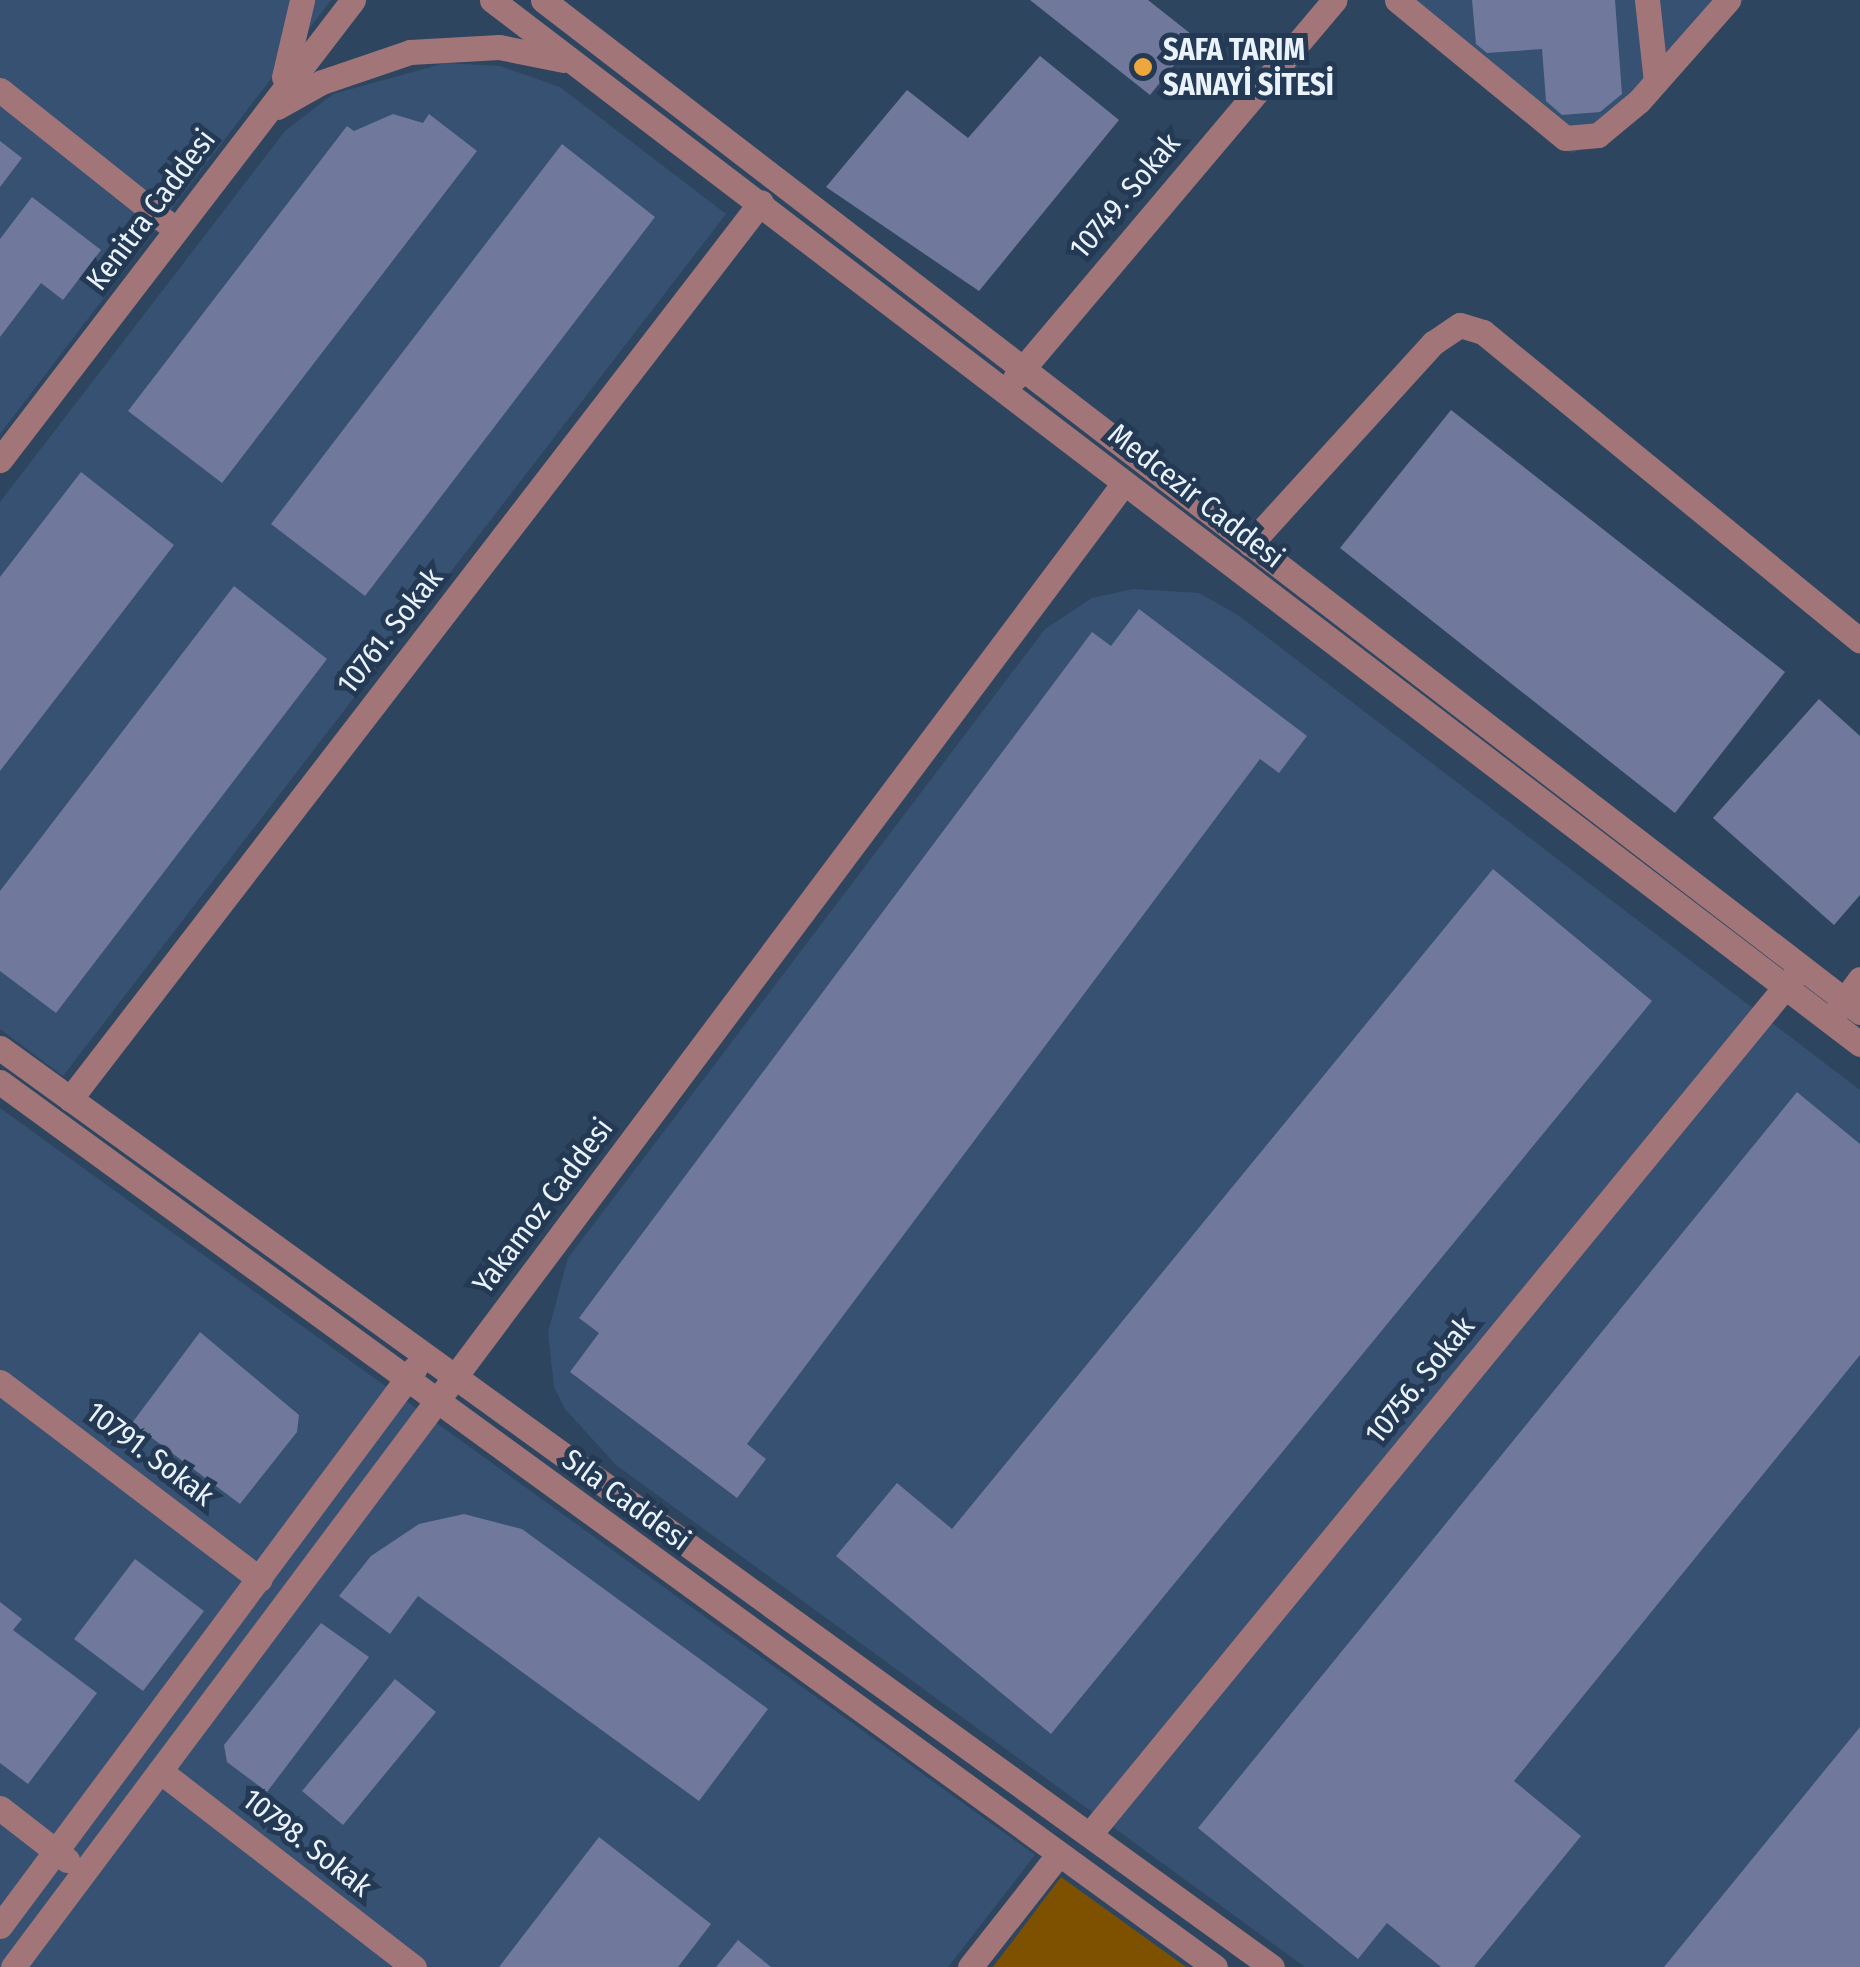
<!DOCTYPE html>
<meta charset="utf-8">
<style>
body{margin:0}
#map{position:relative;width:1860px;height:1967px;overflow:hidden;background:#2e4560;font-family:"Fira Sans Condensed",sans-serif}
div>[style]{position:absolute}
.built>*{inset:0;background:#365171}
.green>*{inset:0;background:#7d5100}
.building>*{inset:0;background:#70799b}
.minor>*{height:25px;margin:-12.5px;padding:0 12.5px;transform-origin:12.5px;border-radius:12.5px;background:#a27679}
.dots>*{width:28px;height:28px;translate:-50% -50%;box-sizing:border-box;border:5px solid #243a54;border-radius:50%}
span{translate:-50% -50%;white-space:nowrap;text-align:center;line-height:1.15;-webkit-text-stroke:10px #243a54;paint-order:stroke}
.poi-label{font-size:30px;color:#eaf2fd;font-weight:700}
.left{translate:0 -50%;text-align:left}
.street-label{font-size:30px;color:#eaf2fd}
</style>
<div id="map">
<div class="built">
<div style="clip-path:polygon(0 0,331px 0,0 434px)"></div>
<div style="clip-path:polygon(1391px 0,1744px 0,1640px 117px,1573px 153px,1560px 149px)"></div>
<div style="clip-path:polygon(445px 63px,500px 66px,560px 87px,726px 214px,63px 1076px,0 1029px,0 502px,285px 131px,333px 94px)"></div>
<div style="clip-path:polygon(1133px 589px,1199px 593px,1238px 615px,1860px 1090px,1860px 1967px,1305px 1967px,616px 1465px,565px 1409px,554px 1387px,548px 1332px,568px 1258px,1045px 629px,1092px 598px)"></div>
<div style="clip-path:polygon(0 1108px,1035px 1855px,948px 1967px,0 1967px)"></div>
</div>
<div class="green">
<div style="clip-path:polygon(1061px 1877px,1186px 1967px,993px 1967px)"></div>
</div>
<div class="building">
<div style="clip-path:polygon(1030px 0,1148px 0,1196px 38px,1150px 95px)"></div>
<div style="clip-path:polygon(1472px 0,1615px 0,1622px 94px,1600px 112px,1562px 115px,1546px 101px,1542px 49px,1487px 53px,1476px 44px)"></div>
<div style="clip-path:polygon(1040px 56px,1119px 120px,979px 291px,826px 187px,907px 90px,968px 138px)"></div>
<div style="clip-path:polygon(393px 114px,423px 123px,429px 114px,477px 151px,222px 483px,128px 411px,347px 126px,354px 131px)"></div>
<div style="clip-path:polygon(0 141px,22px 158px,0 187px)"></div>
<div style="clip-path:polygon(562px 144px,655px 217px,365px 596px,271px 524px)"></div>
<div style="clip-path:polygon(32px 197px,101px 250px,63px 300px,41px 283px,0 337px,0 239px)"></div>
<div style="clip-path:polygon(1451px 410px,1785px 672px,1675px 813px,1340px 548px)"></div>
<div style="clip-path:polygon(81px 472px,174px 545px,0 771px,0 577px)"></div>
<div style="clip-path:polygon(234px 586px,327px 659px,56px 1013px,0 971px,0 891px)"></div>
<div style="clip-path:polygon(1139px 609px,1307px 736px,1279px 773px,1260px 759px,747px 1444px,766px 1459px,737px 1498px,570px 1372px,599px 1333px,579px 1318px,1092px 632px,1111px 646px)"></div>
<div style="clip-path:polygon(1819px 699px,1860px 736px,1860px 895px,1834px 925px,1713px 818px)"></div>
<div style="clip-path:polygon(1493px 869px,1652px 1001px,1051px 1734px,836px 1556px,897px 1483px,952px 1529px)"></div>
<div style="clip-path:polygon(1797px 1092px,1860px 1144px,1860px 1355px,1514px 1781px,1581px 1836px,1474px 1967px,1441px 1967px,1387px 1923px,1358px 1959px,1198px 1828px)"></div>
<div style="clip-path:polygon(200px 1332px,299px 1415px,297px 1432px,240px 1504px,132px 1423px)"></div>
<div style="clip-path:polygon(464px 1514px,522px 1529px,768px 1709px,699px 1801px,418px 1596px,390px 1634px,339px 1596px,371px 1556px,419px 1524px)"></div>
<div style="clip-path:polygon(135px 1559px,204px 1611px,143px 1691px,74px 1639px)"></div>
<div style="clip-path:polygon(0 1602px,22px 1619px,13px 1630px,97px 1693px,28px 1784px,0 1763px)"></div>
<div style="clip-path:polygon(321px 1623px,369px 1657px,267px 1792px,227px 1762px,224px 1745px)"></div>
<div style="clip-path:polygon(395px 1679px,436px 1712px,343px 1825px,302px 1791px)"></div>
<div style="clip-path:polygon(1860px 1727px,1860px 1967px,1664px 1967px)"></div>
<div style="clip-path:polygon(599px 1837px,711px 1924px,678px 1967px,499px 1967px)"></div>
<div style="clip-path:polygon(738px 1940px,771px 1967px,716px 1967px)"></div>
</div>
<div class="minor">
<div style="left:492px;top:0;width:1721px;rotate:37.35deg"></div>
<div style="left:543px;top:0;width:1661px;rotate:37.54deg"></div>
<div style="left:1397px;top:0;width:217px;rotate:39.4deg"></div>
<div style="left:1565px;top:138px;width:33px;rotate:-5deg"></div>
<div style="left:1598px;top:135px;width:53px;rotate:-39.7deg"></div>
<div style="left:1639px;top:101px;width:135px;rotate:-48.6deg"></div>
<div style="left:1647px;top:0;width:82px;rotate:83.7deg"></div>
<div style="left:284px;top:77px;width:79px;rotate:-76.8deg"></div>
<div style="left:0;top:90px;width:225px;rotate:38.5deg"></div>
<div style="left:277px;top:107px;width:51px;rotate:-29.1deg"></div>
<div style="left:322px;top:82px;width:93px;rotate:-18.8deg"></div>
<div style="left:410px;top:52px;width:89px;rotate:-3.2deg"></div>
<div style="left:499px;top:47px;width:66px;rotate:11.3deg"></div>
<div style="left:1015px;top:378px;width:495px;rotate:-49.8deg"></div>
<div style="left:0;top:460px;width:580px;rotate:-52.5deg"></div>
<div style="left:1250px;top:544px;width:272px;rotate:-47.7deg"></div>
<div style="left:1433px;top:343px;width:32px;rotate:-34deg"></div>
<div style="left:1460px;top:325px;width:24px;rotate:17deg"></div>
<div style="left:1483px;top:332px;width:487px;rotate:39.3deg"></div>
<div style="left:1835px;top:1013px;width:42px;rotate:-53.7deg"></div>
<div style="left:0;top:1048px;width:1569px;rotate:35.85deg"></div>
<div style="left:0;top:1082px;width:1503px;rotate:36.07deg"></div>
<div style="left:70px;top:1099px;width:1132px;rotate:-52.39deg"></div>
<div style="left:0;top:1382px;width:326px;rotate:37.2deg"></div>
<div style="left:160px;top:1771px;width:321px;rotate:37.7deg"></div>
<div style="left:0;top:1808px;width:85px;rotate:37.8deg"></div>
<div style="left:1090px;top:1834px;width:1110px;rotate:-50.63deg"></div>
<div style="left:0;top:1926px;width:695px;rotate:-53.36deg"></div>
<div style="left:13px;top:1967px;width:1854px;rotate:-53.18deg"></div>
<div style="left:970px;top:1967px;width:144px;rotate:-51.8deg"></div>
</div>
<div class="dots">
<div style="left:1143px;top:67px;background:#eea73c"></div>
</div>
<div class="poi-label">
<span class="left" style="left:1163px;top:67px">SAFA TARIM<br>SANAYİ SİTESİ</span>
</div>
<div class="street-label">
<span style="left:1125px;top:196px;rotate:-50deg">10749. Sokak</span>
<span style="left:151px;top:210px;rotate:-53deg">Kenitra Caddesi</span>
<span style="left:1196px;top:496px;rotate:38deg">Medcezir Caddesi</span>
<span style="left:390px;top:631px;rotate:-52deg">10761. Sokak</span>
<span style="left:543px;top:1206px;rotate:-53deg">Yakamoz Caddesi</span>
<span style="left:1420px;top:1380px;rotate:-51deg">10756. Sokak</span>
<span style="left:150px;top:1454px;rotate:37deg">10791. Sokak</span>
<span style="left:626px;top:1500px;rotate:36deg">Sıla Caddesi</span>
<span style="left:307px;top:1843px;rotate:38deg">10798. Sokak</span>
</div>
</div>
